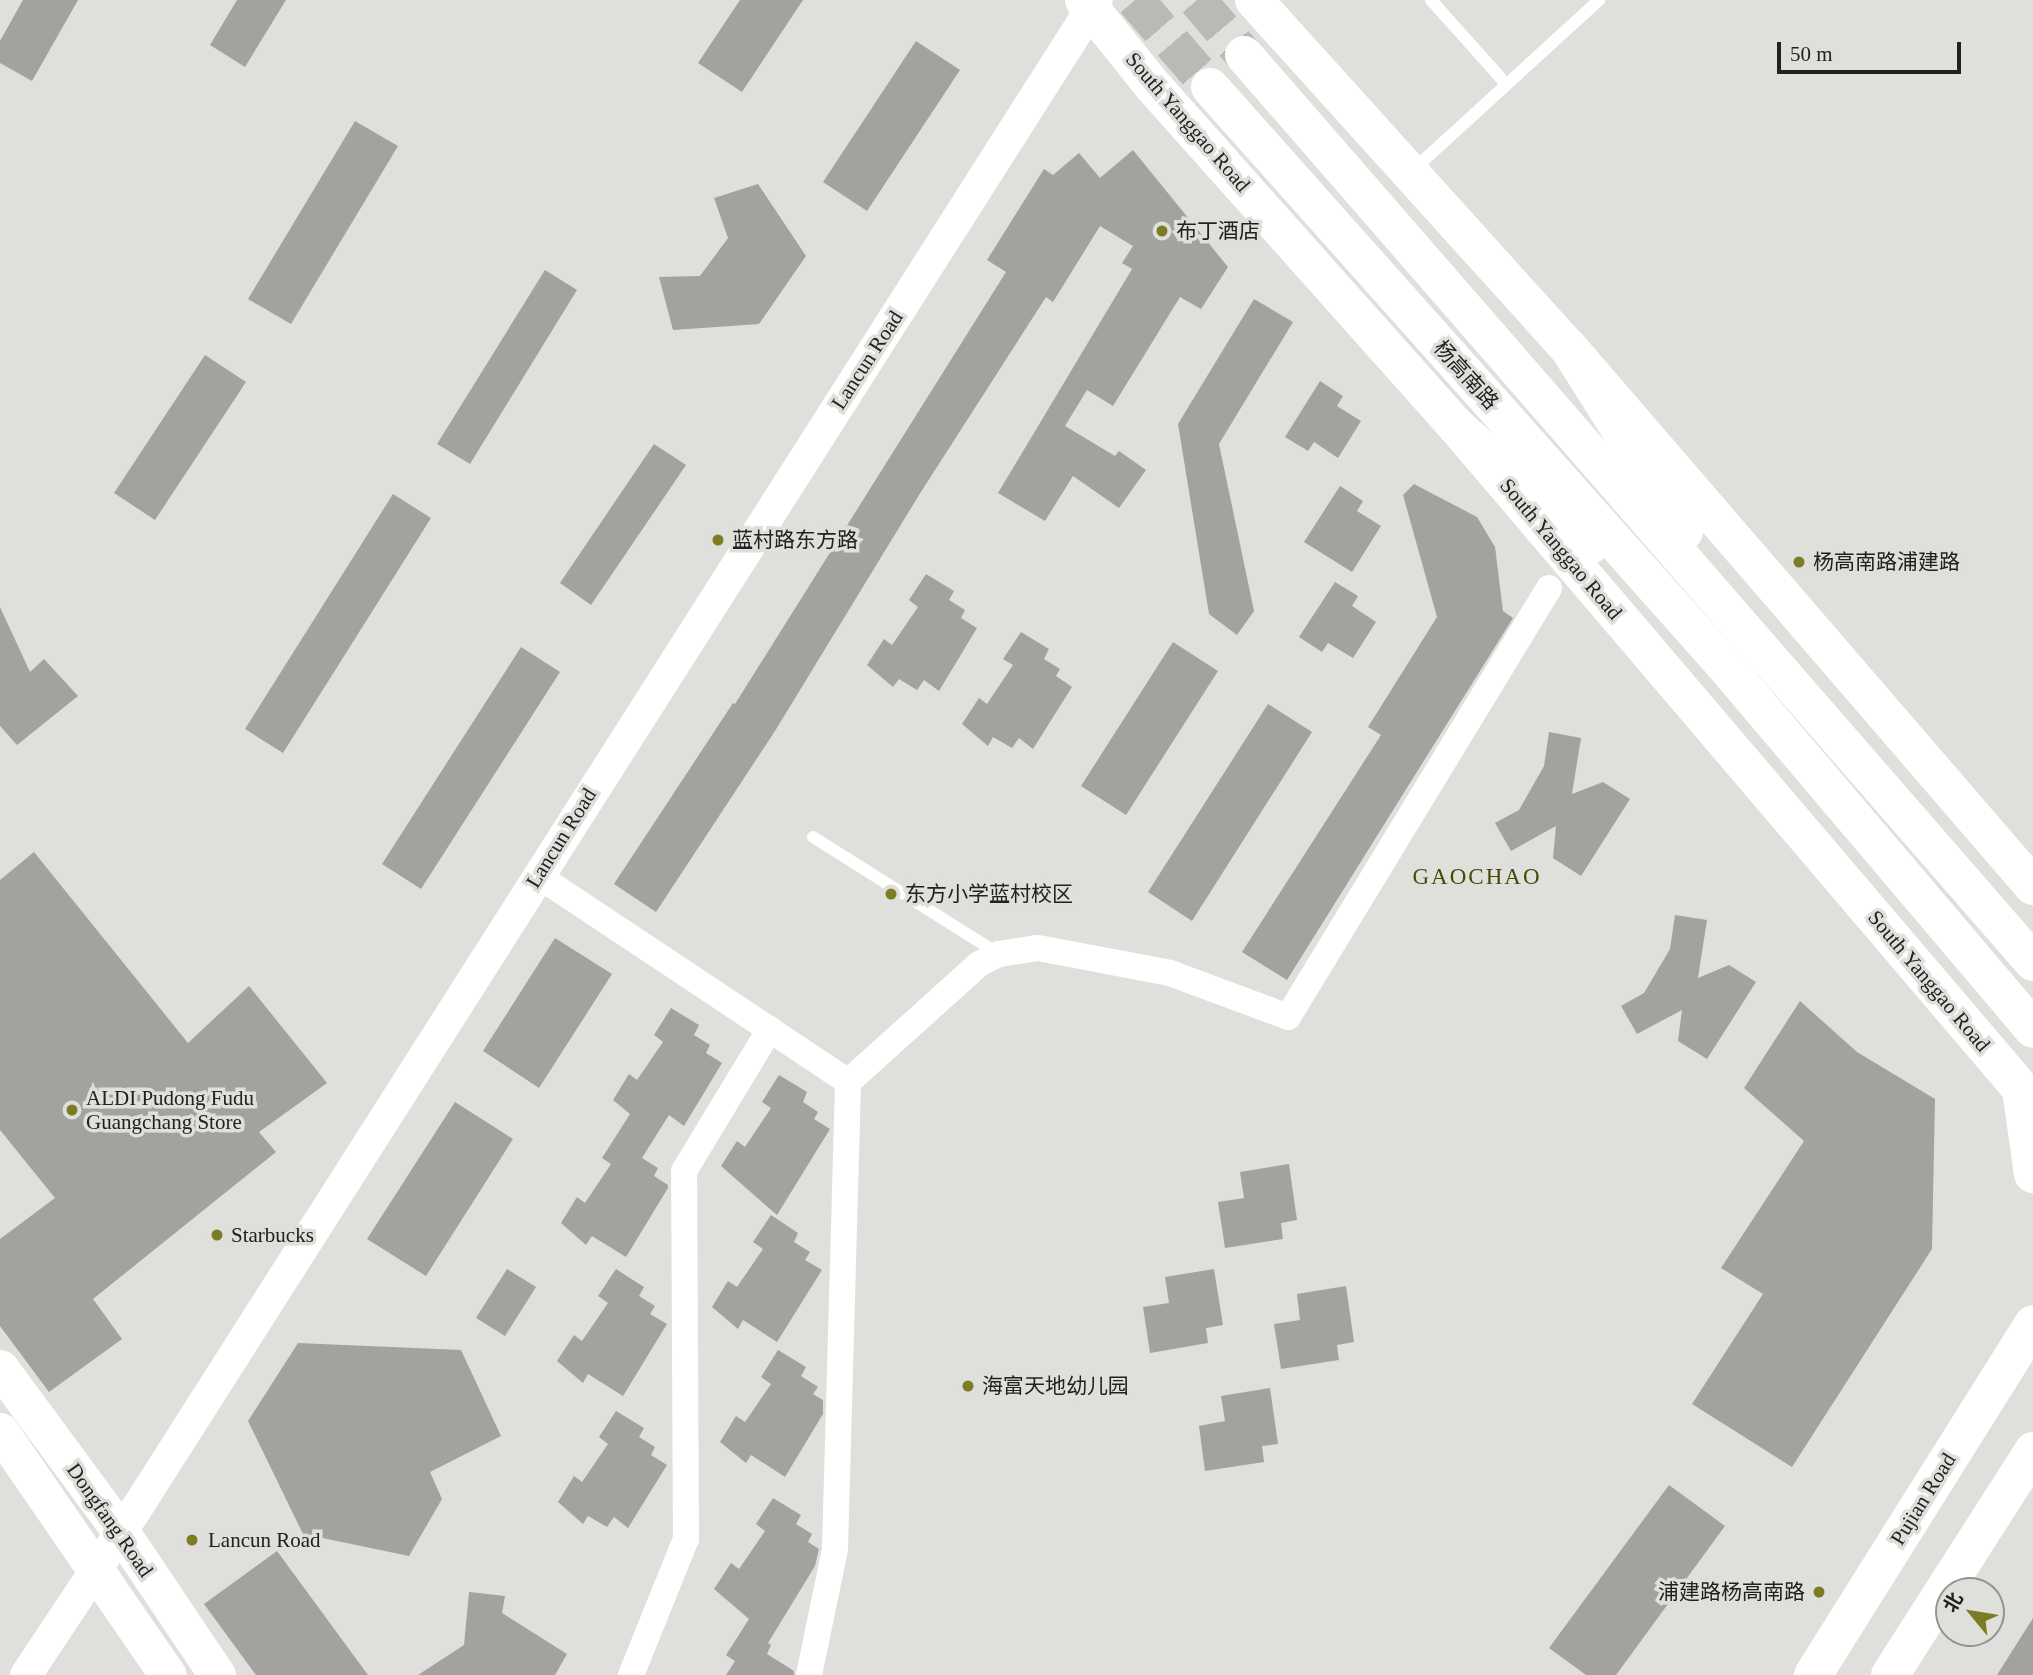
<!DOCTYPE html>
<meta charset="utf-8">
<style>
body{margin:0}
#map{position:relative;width:2033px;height:1675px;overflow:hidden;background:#dfdfdb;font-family:"Times New Roman","Noto Sans SC",serif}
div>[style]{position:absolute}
.building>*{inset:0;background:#a2a29e}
.trunk-tunnel>*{height:38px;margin-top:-19px;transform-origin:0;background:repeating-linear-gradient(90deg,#b9b9b6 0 38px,transparent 0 57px)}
.service>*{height:12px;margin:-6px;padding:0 6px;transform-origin:6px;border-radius:6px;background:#fff}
.minor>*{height:26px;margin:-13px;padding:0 13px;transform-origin:13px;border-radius:13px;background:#fff}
.tertiary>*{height:32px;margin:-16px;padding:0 16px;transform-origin:16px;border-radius:16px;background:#fff}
.secondary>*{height:37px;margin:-18.5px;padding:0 18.5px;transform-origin:18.5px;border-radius:18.5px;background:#fff}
.primary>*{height:38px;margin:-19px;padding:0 19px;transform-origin:19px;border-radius:19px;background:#fff}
.trunk>*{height:38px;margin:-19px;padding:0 19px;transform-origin:19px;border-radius:19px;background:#fff}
.dots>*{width:19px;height:19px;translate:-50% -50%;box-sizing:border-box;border:4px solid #dfdfdb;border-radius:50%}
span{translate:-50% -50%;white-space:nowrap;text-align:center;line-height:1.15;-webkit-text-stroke:7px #dfdfdb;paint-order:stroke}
.street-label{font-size:21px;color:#212120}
.poi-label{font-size:21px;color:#212120}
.left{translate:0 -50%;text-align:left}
.right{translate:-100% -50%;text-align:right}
.neighbourhood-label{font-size:23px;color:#474706;letter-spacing:2px}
.north{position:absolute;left:1935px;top:1577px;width:70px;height:70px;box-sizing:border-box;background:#dfdfdb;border:2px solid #939390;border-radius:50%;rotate:300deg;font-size:19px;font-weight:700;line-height:28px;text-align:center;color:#212120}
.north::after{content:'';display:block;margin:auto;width:24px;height:32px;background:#7c7c24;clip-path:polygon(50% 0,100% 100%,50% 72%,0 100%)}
.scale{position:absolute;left:1777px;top:42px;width:184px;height:32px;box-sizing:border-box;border:4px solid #212120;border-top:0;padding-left:9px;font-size:21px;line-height:24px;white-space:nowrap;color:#212120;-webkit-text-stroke:5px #dfdfdb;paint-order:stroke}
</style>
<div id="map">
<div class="building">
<div style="clip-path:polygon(23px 0,78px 0,32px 81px,0 63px,0 41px)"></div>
<div style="clip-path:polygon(237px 0,286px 0,245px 67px,210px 45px)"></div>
<div style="clip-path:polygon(740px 0,803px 0,742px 92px,698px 63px)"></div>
<div style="clip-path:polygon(916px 41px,960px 70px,867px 211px,823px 182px)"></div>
<div style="clip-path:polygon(355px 121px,398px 146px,291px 324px,248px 299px)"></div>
<div style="clip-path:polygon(1133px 150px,1228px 267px,1201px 309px,1180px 297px,1113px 406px,1087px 390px,1065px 426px,1115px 456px,1119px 451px,1146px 470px,1119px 508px,1073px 476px,1045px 521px,998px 493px,1132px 269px,1122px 263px,1133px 246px,1100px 226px,1053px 302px,1046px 297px,919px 495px,775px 731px,656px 912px,614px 884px,733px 703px,735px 704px,1006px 272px,987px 260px,1044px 169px,1053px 175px,1079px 153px,1100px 178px)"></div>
<div style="clip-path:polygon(758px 184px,806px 256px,759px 324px,673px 330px,659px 277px,700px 276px,728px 238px,714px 198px)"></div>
<div style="clip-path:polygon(545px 270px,577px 290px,470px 464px,437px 444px)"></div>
<div style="clip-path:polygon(1254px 299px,1293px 322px,1219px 444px,1254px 611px,1237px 635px,1209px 614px,1178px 424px)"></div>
<div style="clip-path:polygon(205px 355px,246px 382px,155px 520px,114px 493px)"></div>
<div style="clip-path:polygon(1320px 381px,1343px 396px,1337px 406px,1361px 421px,1338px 458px,1314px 442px,1308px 451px,1285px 437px)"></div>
<div style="clip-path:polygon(654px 444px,686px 465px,591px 605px,560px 583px)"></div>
<div style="clip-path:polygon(1414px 484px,1477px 517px,1495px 547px,1503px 611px,1513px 618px,1287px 980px,1242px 952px,1381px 735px,1368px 727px,1437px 617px,1403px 495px)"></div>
<div style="clip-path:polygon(1340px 486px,1363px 501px,1357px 511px,1381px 526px,1352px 572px,1304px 542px)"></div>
<div style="clip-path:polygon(393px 494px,431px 518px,283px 753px,245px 729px)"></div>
<div style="clip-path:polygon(926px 574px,954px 591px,949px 600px,965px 610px,961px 618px,977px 628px,939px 691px,924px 680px,917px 690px,899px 679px,893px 687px,867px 665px,884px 639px,892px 645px,918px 607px,909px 600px)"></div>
<div style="clip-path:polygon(1335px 582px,1358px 596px,1352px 606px,1376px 622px,1353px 658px,1328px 643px,1322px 652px,1299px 637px)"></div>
<div style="clip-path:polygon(0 607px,30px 672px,44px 659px,78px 696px,17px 745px,0 726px)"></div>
<div style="clip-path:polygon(1021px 632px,1049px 649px,1044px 659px,1060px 669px,1056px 676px,1072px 687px,1033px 749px,1019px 738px,1012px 748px,993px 737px,988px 746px,962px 724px,979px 698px,987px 704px,1013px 665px,1003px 659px)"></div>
<div style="clip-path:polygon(1173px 642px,1218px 671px,1126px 815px,1081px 786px)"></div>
<div style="clip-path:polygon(521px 647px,560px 672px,421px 889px,382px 864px)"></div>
<div style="clip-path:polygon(1268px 704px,1312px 732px,1192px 921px,1148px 892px)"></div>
<div style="clip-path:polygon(1549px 732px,1581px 738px,1572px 794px,1603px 782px,1630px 799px,1581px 876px,1553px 858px,1556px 826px,1511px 851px,1495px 823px,1519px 810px,1544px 766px)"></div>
<div style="clip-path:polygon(34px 852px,188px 1043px,249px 986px,327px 1083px,259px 1132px,276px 1152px,93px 1299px,122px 1339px,49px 1392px,0 1326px,0 1239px,55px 1198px,0 1130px,0 880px)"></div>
<div style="clip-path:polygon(1675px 915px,1707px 920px,1698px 978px,1729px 965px,1756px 982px,1707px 1059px,1678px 1041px,1682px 1010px,1637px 1034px,1621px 1006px,1644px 993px,1670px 949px)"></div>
<div style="clip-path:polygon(555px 938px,612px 974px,539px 1088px,483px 1051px)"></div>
<div style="clip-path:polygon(1800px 1001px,1857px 1052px,1935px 1099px,1932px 1249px,1792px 1467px,1692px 1404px,1763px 1294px,1721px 1268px,1804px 1141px,1744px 1088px)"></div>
<div style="clip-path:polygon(671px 1008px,699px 1025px,694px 1035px,710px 1045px,706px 1053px,722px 1063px,684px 1126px,669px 1115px,642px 1158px,658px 1168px,654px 1176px,668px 1185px,668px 1188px,626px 1257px,592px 1236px,586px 1245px,561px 1223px,577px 1197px,585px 1203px,611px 1164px,602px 1158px,630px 1114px,613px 1100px,629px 1074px,637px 1080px,663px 1042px,654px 1035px)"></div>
<div style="clip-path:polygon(779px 1075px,807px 1092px,803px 1102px,818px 1112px,814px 1119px,830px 1129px,777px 1215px,721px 1166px,737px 1141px,745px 1147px,771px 1108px,762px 1102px)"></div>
<div style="clip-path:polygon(455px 1102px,513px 1139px,426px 1276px,367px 1239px)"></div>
<div style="clip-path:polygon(1289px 1164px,1297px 1220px,1281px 1223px,1283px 1239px,1225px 1248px,1218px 1202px,1244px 1198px,1240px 1172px)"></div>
<div style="clip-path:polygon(771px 1215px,798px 1233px,794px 1242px,810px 1252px,805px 1260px,822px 1270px,777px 1342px,743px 1320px,738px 1329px,712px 1307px,728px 1281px,737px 1287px,763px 1249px,753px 1242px)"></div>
<div style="clip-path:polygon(507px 1269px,536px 1287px,505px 1336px,476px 1318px)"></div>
<div style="clip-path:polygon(616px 1269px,644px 1287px,639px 1296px,655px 1306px,650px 1314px,667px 1324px,623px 1396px,588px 1374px,583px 1383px,557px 1361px,574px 1335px,582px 1341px,608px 1303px,598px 1296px)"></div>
<div style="clip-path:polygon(1214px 1269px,1223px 1325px,1206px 1328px,1208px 1343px,1150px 1353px,1143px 1307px,1169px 1303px,1165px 1277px)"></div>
<div style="clip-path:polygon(1346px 1286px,1354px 1342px,1337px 1345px,1339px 1360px,1281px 1369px,1274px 1324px,1300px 1320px,1297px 1294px)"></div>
<div style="clip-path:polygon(298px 1343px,461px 1350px,501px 1436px,430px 1472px,442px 1499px,409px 1556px,303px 1534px,248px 1421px)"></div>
<div style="clip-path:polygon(778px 1350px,806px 1367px,801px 1376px,818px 1387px,813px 1394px,823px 1400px,823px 1414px,785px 1477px,751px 1455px,746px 1463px,720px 1442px,736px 1416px,745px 1422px,771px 1384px,761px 1377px)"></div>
<div style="clip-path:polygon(1270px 1388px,1278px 1444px,1262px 1446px,1264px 1462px,1205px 1471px,1199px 1426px,1225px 1421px,1221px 1396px)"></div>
<div style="clip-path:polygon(616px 1411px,644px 1428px,639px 1437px,655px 1447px,651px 1455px,667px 1465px,628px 1528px,614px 1517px,607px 1527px,588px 1516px,583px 1524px,558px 1502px,574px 1476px,582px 1482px,608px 1444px,599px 1437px)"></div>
<div style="clip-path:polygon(1669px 1485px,1725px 1526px,1616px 1675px,1586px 1675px,1549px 1648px)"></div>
<div style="clip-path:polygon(773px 1498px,801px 1515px,796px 1524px,812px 1534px,808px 1542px,819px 1549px,815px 1566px,768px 1643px,771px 1645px,767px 1654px,794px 1671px,794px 1675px,726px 1675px,735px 1661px,726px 1655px,749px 1619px,714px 1589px,731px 1563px,739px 1569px,765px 1531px,756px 1524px)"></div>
<div style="clip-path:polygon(277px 1551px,368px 1675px,256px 1675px,204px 1604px)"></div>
<div style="clip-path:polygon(469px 1592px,505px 1596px,502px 1613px,567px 1654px,555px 1675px,418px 1675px,464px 1645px)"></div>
<div style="clip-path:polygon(2033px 1618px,2033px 1675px,1997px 1675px)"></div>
</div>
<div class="trunk-tunnel">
<div style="left:1135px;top:0;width:115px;rotate:49.2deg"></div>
<div style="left:1197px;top:0;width:72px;rotate:49.5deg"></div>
</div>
<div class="service">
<div style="left:1431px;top:0;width:113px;rotate:48.2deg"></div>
<div style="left:1413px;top:170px;width:252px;rotate:-42.4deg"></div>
<div style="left:813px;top:837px;width:220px;rotate:32.2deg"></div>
</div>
<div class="minor">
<div style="left:537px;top:875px;width:374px;rotate:33.6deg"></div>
<div style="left:631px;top:1675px;width:147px;rotate:-68deg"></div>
<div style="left:686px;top:1539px;width:368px;rotate:-90.3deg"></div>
<div style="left:684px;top:1171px;width:166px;rotate:-58.8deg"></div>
<div style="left:809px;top:1675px;width:129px;rotate:-78.3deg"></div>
<div style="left:835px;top:1549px;width:467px;rotate:-88.4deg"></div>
<div style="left:848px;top:1082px;width:176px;rotate:-42deg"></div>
<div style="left:979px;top:964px;width:22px;rotate:-27deg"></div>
<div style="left:999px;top:954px;width:39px;rotate:-9deg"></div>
<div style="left:1038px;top:948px;width:134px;rotate:10.7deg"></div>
<div style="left:1170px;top:973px;width:126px;rotate:20.4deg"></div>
<div style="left:1288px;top:1017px;width:502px;rotate:-58.68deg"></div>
</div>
<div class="tertiary">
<div style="left:26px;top:1675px;width:197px;rotate:-56.4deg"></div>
<div style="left:135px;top:1511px;width:1791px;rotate:-57.52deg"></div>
</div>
<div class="secondary">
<div style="left:0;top:1368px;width:204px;rotate:53.6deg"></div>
<div style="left:121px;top:1532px;width:172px;rotate:56.1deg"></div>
<div style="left:0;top:1431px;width:296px;rotate:55.5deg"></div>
</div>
<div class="primary">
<div style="left:1084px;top:0;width:110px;rotate:51.3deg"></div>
<div style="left:1153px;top:86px;width:457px;rotate:48.3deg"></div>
<div style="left:1457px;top:427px;width:888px;rotate:49.57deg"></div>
<div style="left:1254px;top:0;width:468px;rotate:47.9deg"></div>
<div style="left:1568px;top:347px;width:712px;rotate:49.22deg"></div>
<div style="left:2021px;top:1089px;width:86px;rotate:82deg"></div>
<div style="left:1813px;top:1675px;width:414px;rotate:-57.9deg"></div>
<div style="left:1890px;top:1675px;width:266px;rotate:-57.4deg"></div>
</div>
<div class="trunk">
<div style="left:1244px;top:55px;width:1202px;rotate:48.98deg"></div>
<div style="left:1210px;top:87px;width:770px;rotate:48.32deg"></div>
<div style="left:1722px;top:662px;width:481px;rotate:49.7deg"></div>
<div style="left:1568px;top:347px;width:218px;rotate:57.8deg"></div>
<div style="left:1457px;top:427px;width:178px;rotate:41.6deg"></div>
</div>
<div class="dots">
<div style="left:1162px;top:231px;background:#7c7c24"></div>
<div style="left:718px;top:540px;background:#7c7c24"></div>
<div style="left:1799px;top:562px;background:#7c7c24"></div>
<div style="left:891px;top:894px;background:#7c7c24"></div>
<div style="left:72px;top:1110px;background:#7c7c24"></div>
<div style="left:217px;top:1235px;background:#7c7c24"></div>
<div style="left:968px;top:1386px;background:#7c7c24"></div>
<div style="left:192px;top:1540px;background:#7c7c24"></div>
<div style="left:1819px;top:1592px;background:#7c7c24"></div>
</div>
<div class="street-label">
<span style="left:1188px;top:122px;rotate:49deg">South Yanggao Road</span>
<span style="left:867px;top:360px;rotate:-57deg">Lancun Road</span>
<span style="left:1466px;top:375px;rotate:48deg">杨高南路</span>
<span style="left:1561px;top:549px;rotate:50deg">South Yanggao Road</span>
<span style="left:561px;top:838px;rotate:-58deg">Lancun Road</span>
<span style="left:1929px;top:981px;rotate:50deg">South Yanggao Road</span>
<span style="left:1923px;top:1499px;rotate:-58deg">Pujian Road</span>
<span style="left:110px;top:1520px;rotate:55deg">Dongfang Road</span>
</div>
<div class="poi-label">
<span class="left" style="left:1176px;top:231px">布丁酒店</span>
<span class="left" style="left:732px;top:540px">蓝村路东方路</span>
<span class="left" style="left:1813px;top:562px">杨高南路浦建路</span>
<span class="left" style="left:905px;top:894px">东方小学蓝村校区</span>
<span class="left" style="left:86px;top:1110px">ALDI Pudong Fudu<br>Guangchang Store</span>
<span class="left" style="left:231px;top:1235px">Starbucks</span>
<span class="left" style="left:982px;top:1386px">海富天地幼儿园</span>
<span class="left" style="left:208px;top:1540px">Lancun Road</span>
<span class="right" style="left:1805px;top:1592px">浦建路杨高南路</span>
</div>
<div class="neighbourhood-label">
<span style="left:1477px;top:877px">GAOCHAO</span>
</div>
<div class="north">北</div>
<div class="scale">50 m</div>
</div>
